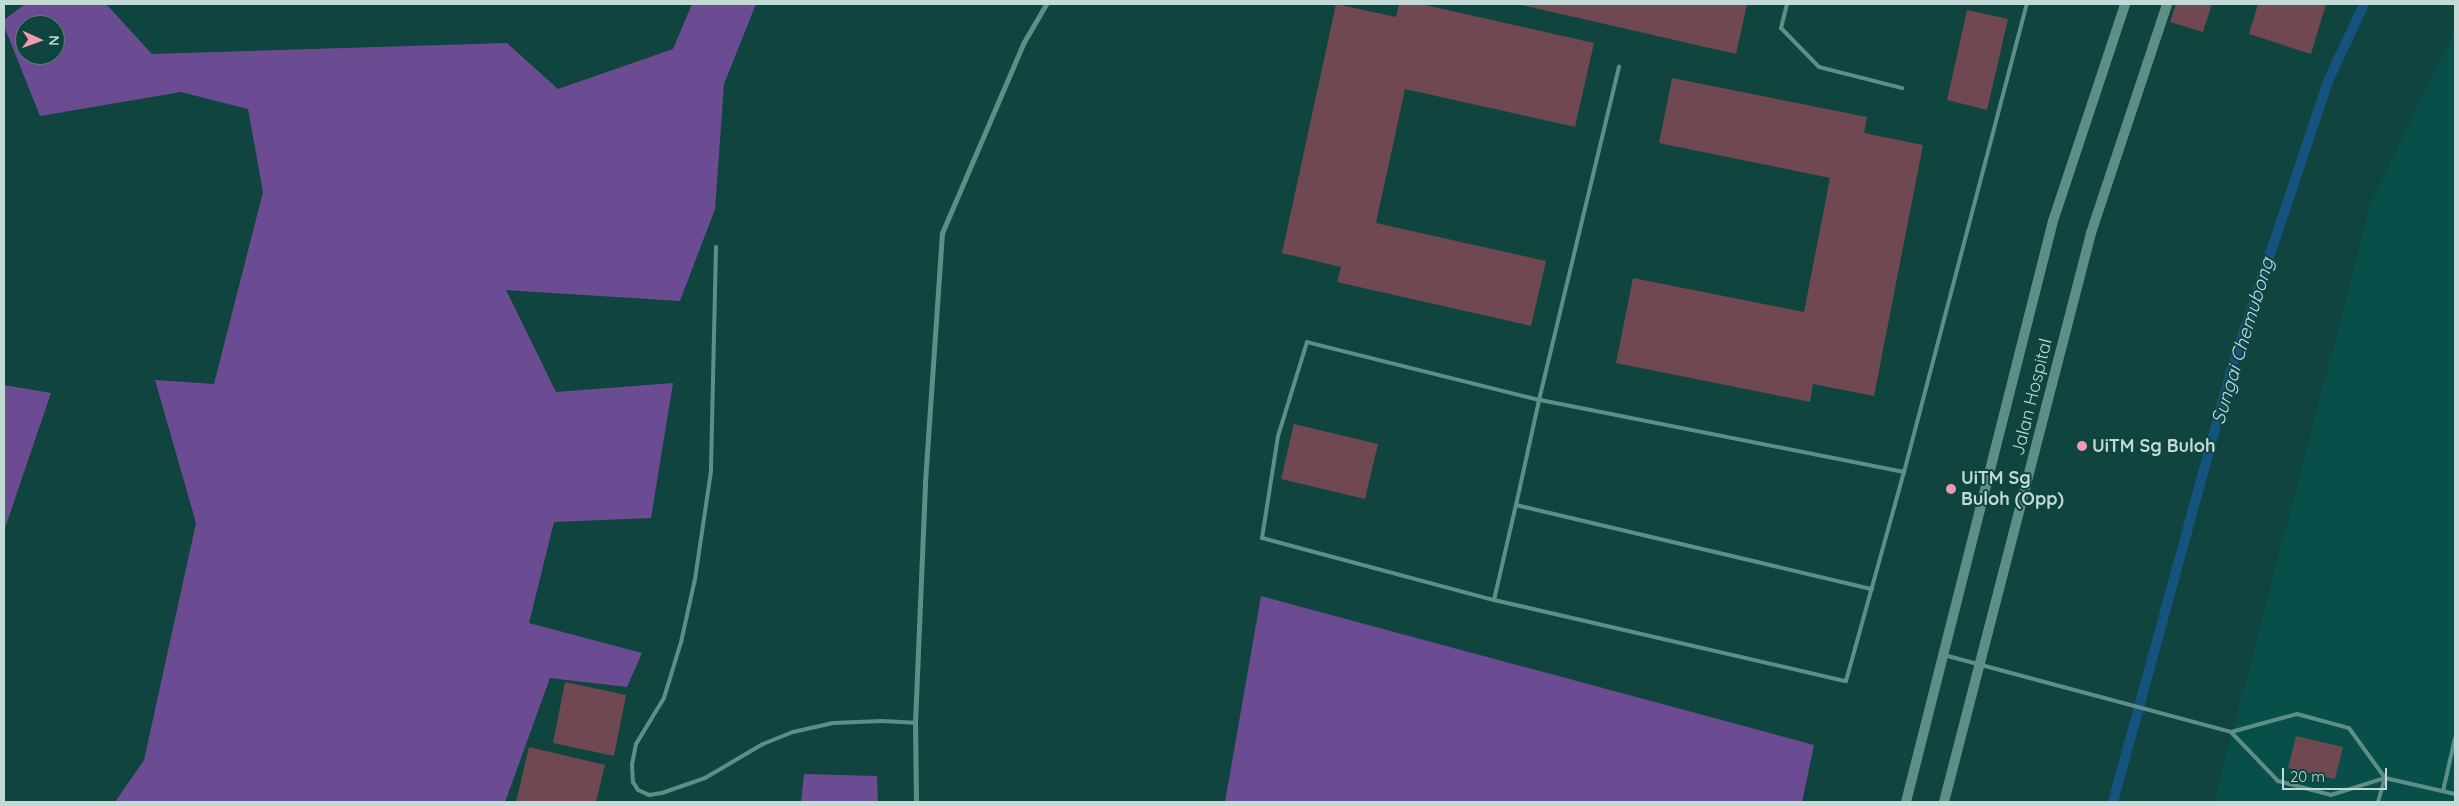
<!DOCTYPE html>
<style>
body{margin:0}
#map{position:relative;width:2459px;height:806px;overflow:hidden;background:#10453f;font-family:Quicksand,sans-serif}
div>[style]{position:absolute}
.built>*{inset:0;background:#074f48}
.green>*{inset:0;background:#6b4b91}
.stream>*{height:10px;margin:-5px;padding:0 5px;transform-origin:5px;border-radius:5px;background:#14537e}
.building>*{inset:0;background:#6f4851}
.lane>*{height:4px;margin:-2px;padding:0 2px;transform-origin:2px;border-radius:2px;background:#5d8f88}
.street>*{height:5px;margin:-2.5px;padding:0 2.5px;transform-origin:2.5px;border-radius:2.5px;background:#5d8f88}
.secondary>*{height:10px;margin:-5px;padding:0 5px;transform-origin:5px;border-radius:5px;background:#5d8f88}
.dots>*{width:14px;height:14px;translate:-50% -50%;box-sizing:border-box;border:2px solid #10453f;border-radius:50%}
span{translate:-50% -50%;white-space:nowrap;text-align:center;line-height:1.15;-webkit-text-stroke:4px #10453f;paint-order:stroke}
.street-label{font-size:18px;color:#c1dad5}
.poi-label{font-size:18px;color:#c1dad5;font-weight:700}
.left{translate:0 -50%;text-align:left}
.water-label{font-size:19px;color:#c3daee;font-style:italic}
.frame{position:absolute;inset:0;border:5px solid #c1dad5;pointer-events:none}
.north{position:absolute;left:15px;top:15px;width:50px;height:50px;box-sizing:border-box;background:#10453f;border:1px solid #57817b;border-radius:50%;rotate:92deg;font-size:14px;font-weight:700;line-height:20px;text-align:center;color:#c1dad5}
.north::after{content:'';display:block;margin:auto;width:18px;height:22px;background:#f29aaf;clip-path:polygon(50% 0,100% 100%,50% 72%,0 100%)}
.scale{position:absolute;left:2282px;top:768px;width:105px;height:22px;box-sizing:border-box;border:2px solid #c1dad5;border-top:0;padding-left:6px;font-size:15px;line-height:18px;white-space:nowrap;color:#c1dad5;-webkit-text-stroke:4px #10453f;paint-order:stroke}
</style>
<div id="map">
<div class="built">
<div style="clip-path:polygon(2455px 29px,2455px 802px,2214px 802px,2371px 203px)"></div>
</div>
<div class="green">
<div style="clip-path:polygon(evenodd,25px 4px,106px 4px,152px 54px,507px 43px,558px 89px,673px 49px,692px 4px,756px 4px,724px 84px,715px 209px,680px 301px,506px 290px,556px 392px,673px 383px,651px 518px,554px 522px,529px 623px,642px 653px,627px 687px,550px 678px,505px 802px,115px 802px,144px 760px,196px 523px,155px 380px,214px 384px,263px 192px,248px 109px,181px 92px,40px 116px,4px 26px,4px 20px,25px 4px,25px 25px,55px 25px,55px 55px,25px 55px,25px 25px)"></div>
<div style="clip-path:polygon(4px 385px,51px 393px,4px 531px)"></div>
<div style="clip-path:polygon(1261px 596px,1814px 745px,1802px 802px,1225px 802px)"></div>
<div style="clip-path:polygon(804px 774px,877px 776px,878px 802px,801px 802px)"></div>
</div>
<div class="stream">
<div style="left:2113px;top:802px;width:451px;rotate:-74.7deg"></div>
<div style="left:2232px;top:367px;width:302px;rotate:-71.4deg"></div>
<div style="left:2328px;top:81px;width:85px;rotate:-64.9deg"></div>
</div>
<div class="building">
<div style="clip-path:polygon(1336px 4px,1396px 17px,1399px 4px,1421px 4px,1594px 43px,1575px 127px,1405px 89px,1376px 223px,1546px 261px,1531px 326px,1337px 282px,1341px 267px,1282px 253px)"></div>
<div style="clip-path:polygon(1517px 4px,1747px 4px,1736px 54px)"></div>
<div style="clip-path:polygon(2176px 4px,2212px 4px,2203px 32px,2170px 22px)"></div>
<div style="clip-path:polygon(2258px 4px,2326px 4px,2311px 54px,2249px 34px)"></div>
<div style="clip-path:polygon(1967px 10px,2008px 19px,1987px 110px,1947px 100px)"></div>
<div style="clip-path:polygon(1672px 78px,1867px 117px,1864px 133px,1923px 145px,1874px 396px,1813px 384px,1810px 402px,1616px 363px,1633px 278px,1804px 312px,1830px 178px,1659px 143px)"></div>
<div style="clip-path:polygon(1294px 424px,1378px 444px,1365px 499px,1281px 479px)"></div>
<div style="clip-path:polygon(565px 682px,626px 695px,614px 756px,553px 743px)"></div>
<div style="clip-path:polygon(2296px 736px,2343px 747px,2335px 779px,2288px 768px)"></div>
<div style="clip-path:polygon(529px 747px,605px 765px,596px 802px,516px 802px)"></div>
</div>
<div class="lane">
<div style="left:1787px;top:4px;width:25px;rotate:104deg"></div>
<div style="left:1781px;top:28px;width:54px;rotate:45.7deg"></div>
<div style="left:1819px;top:67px;width:86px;rotate:14.2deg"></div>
<div style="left:716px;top:247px;width:224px;rotate:91.3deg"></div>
<div style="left:711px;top:471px;width:109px;rotate:98.4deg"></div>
<div style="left:695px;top:579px;width:65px;rotate:102.5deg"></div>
<div style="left:681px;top:642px;width:59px;rotate:106.9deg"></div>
<div style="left:664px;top:698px;width:54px;rotate:121.3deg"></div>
<div style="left:636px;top:744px;width:21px;rotate:101deg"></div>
<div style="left:632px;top:765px;width:17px;rotate:87deg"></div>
<div style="left:633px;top:782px;width:9px;rotate:58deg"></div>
<div style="left:638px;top:790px;width:12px;rotate:24deg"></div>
<div style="left:649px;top:795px;width:13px;rotate:-9deg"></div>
<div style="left:662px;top:793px;width:46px;rotate:-19.2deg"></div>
<div style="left:705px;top:778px;width:67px;rotate:-30.4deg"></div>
<div style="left:763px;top:744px;width:32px;rotate:-22deg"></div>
<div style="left:793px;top:732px;width:41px;rotate:-12.7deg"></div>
<div style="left:833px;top:723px;width:49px;rotate:-2.3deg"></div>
<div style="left:882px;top:721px;width:33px;rotate:3deg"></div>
<div style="left:1904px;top:472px;width:372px;rotate:-168.8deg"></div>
<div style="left:1539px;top:400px;width:239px;rotate:-166deg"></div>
<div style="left:1307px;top:342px;width:98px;rotate:107.1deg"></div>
<div style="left:1278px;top:436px;width:103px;rotate:98.9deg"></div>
<div style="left:1262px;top:538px;width:240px;rotate:15deg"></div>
<div style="left:1494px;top:600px;width:361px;rotate:13deg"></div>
<div style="left:1846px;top:681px;width:217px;rotate:-74.5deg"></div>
<div style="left:1904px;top:472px;width:484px;rotate:-75.3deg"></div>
<div style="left:1516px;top:505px;width:107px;rotate:-77.6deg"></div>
<div style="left:1539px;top:400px;width:343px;rotate:-76.5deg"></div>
<div style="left:1494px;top:600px;width:98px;rotate:-77deg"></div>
<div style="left:1516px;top:505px;width:366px;rotate:13.3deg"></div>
<div style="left:1944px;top:655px;width:297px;rotate:15deg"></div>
<div style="left:2231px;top:732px;width:68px;rotate:-15.3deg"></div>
<div style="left:2297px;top:714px;width:54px;rotate:15.1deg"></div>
<div style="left:2349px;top:728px;width:62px;rotate:54.2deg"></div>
<div style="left:2231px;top:732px;width:68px;rotate:46.2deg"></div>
<div style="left:2278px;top:781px;width:55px;rotate:14.8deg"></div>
<div style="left:2331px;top:795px;width:57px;rotate:-17.5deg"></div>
<div style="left:2385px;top:778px;width:72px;rotate:12.9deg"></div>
<div style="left:2443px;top:791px;width:54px;rotate:-77.2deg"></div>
<div style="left:2378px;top:802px;width:25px;rotate:-74deg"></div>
</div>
<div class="street">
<div style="left:916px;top:802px;width:79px;rotate:-90.7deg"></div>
<div style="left:915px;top:723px;width:241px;rotate:-87.6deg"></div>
<div style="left:925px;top:482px;width:250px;rotate:-86.1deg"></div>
<div style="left:942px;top:233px;width:208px;rotate:-66.8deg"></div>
<div style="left:1024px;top:42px;width:44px;rotate:-59.9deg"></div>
</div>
<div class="secondary">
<div style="left:1906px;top:802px;width:599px;rotate:-75.8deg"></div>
<div style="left:2053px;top:221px;width:229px;rotate:-71.6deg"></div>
<div style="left:1944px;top:802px;width:588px;rotate:-75.51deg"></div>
<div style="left:2091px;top:233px;width:241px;rotate:-71.6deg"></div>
</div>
<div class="dots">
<div style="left:2082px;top:446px;background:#f29aaf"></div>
<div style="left:1951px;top:489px;background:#f29aaf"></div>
</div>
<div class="street-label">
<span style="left:2032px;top:397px;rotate:-76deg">Jalan Hospital</span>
</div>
<div class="poi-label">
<span class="left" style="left:2092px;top:446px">UiTM Sg Buloh</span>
<span class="left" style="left:1961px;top:489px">UiTM Sg<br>Buloh (Opp)</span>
</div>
<div class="water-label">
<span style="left:2243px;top:341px;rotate:-73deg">Sungai Chemubong</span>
</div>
<div class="frame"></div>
<div class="north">N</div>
<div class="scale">20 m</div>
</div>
